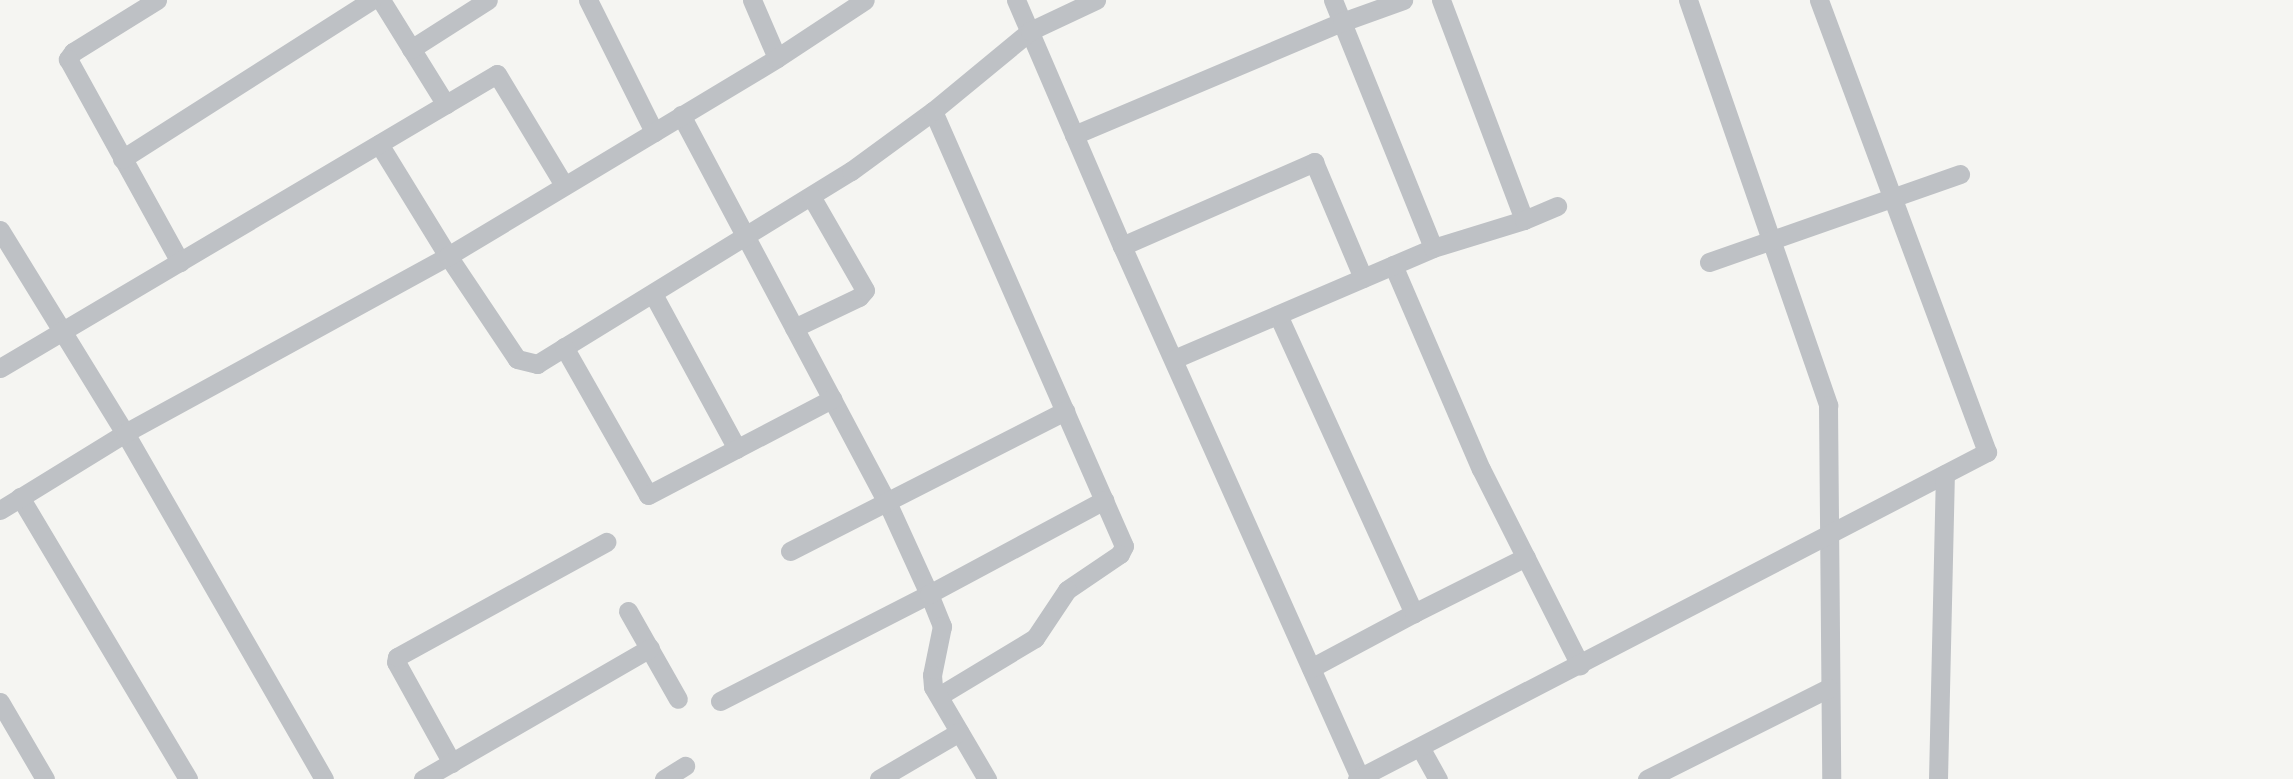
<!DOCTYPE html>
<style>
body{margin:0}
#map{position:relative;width:2293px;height:779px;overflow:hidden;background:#f5f5f2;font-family:Mulish,sans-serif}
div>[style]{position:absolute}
.minor>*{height:19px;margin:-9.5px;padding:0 9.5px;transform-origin:9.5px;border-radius:9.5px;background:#bec1c5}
span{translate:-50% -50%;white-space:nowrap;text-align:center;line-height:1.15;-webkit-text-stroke:5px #fff;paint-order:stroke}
</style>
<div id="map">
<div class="minor">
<div style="left:157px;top:0;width:99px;rotate:148.2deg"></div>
<div style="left:73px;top:52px;width:9px;rotate:126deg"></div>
<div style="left:68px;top:59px;width:232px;rotate:61.1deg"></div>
<div style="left:381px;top:0;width:123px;rotate:58.2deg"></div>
<div style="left:588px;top:0;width:148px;rotate:63.4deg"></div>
<div style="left:752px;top:0;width:63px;rotate:66.7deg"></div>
<div style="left:1016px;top:0;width:268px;rotate:66.7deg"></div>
<div style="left:1122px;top:246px;width:583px;rotate:65.9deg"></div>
<div style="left:1333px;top:0;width:267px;rotate:68deg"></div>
<div style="left:1441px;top:0;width:235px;rotate:69.3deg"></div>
<div style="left:1688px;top:0;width:429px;rotate:70.9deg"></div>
<div style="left:1828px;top:405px;width:374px;rotate:89.5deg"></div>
<div style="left:411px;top:49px;width:91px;rotate:-32.5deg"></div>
<div style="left:933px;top:111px;width:475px;rotate:66.3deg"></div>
<div style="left:1124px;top:546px;width:9px;rotate:117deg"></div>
<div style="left:1120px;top:554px;width:64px;rotate:145.8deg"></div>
<div style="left:1067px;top:590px;width:58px;rotate:123.7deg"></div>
<div style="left:1035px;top:638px;width:112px;rotate:148.9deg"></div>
<div style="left:681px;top:115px;width:438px;rotate:62deg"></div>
<div style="left:887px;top:502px;width:101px;rotate:65.5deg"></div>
<div style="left:929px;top:594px;width:35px;rotate:68deg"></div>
<div style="left:942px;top:626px;width:50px;rotate:101.5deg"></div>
<div style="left:932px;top:675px;width:12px;rotate:85deg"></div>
<div style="left:933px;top:687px;width:107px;rotate:59.6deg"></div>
<div style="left:1074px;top:135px;width:291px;rotate:-22.9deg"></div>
<div style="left:1342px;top:22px;width:65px;rotate:-19.8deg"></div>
<div style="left:379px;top:144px;width:132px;rotate:58.4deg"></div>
<div style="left:448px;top:256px;width:124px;rotate:56.2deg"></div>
<div style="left:517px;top:359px;width:21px;rotate:14deg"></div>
<div style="left:537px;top:364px;width:369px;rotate:-31.6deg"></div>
<div style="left:851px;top:171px;width:102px;rotate:-36.2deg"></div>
<div style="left:933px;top:111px;width:126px;rotate:-39.5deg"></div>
<div style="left:1030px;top:31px;width:73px;rotate:-25.2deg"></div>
<div style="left:122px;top:159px;width:296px;rotate:-32.5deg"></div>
<div style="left:0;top:230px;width:238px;rotate:58.4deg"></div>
<div style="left:125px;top:433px;width:399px;rotate:60.1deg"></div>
<div style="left:1122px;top:246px;width:210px;rotate:-23.6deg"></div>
<div style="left:1314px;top:162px;width:126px;rotate:67.1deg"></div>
<div style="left:1709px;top:262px;width:266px;rotate:-19.3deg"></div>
<div style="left:1393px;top:265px;width:222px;rotate:66.7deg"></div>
<div style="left:1481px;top:469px;width:220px;rotate:63.2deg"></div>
<div style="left:653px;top:294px;width:176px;rotate:61.5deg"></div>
<div style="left:1278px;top:315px;width:328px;rotate:65.5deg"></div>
<div style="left:794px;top:328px;width:72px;rotate:-25.5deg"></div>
<div style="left:859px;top:297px;width:9px;rotate:-49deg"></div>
<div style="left:865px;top:290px;width:108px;rotate:-119.9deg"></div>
<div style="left:564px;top:347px;width:170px;rotate:60.4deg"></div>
<div style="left:648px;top:495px;width:208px;rotate:-27.6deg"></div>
<div style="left:1174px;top:359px;width:282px;rotate:-23.2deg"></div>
<div style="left:1433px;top:248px;width:95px;rotate:-17.1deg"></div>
<div style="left:1524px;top:220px;width:36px;rotate:-23deg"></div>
<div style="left:0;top:368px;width:577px;rotate:-30.61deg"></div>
<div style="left:497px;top:74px;width:130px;rotate:58.9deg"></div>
<div style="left:20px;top:497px;width:328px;rotate:59.2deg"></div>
<div style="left:0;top:510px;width:147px;rotate:-31.6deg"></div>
<div style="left:125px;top:433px;width:368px;rotate:-28.7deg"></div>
<div style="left:448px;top:256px;width:384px;rotate:-31deg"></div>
<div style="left:777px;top:58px;width:105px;rotate:-33.4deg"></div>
<div style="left:790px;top:551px;width:309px;rotate:-27deg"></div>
<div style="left:628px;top:611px;width:101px;rotate:60.4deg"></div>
<div style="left:1311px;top:668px;width:117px;rotate:-28.1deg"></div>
<div style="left:1414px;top:613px;width:125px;rotate:-26.6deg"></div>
<div style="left:720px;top:701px;width:235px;rotate:-27.1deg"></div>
<div style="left:929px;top:594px;width:199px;rotate:-28.2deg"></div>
<div style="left:0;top:702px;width:89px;rotate:59.7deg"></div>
<div style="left:1420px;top:747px;width:37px;rotate:61deg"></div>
<div style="left:452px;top:763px;width:115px;rotate:-119deg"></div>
<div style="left:396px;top:662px;width:5px;rotate:-79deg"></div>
<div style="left:397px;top:657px;width:239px;rotate:-28.8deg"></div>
<div style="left:423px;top:779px;width:262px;rotate:-30deg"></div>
<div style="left:664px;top:779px;width:25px;rotate:-32deg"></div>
<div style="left:879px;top:779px;width:93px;rotate:-30.4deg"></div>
<div style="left:1357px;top:779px;width:710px;rotate:-27.43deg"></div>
<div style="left:1987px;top:452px;width:482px;rotate:-110.4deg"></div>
<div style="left:1647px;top:779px;width:203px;rotate:-26.6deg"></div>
<div style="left:1938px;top:779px;width:305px;rotate:-88.7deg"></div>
</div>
</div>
